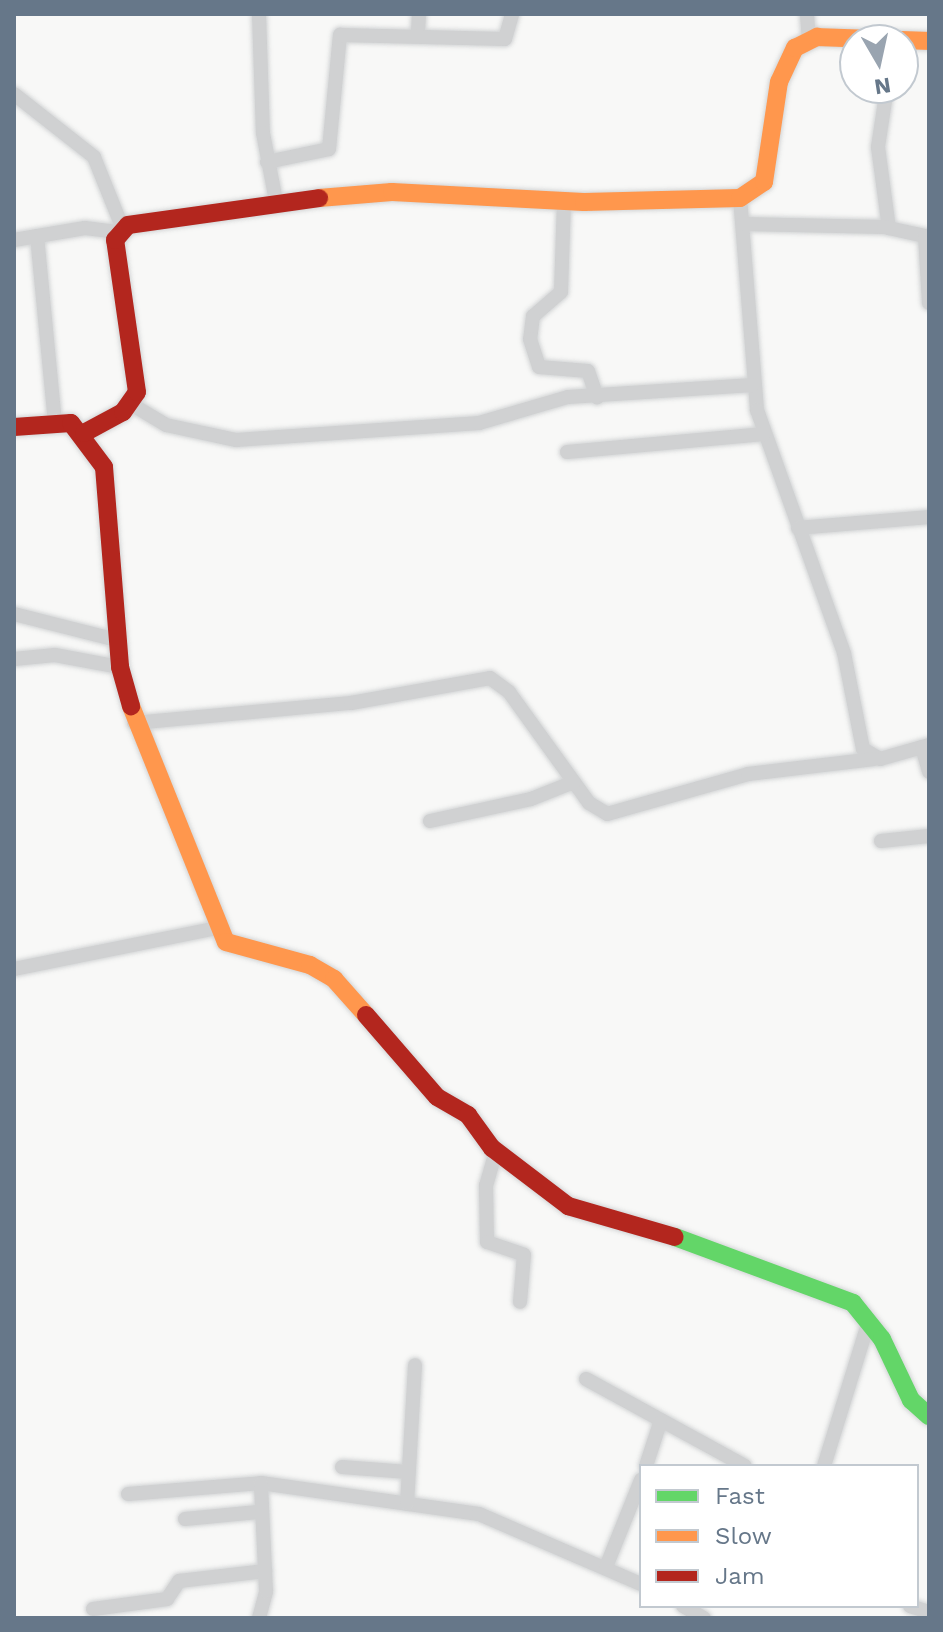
<!DOCTYPE html>
<style>
body{margin:0}
#map{position:relative;width:943px;height:1632px;overflow:hidden;background:#f8f8f7;font-family:"Work Sans",sans-serif}
div>[style]{position:absolute}
.roads{filter:drop-shadow(0 0 2px #d3d5d6) drop-shadow(0 0 2px #d3d5d6)}
.street>*{height:14px;margin:-7px;padding:0 7px;transform-origin:7px;border-radius:7px;background:#d0d1d2}
.fast>*{height:18px;margin:-9px;padding:0 9px;transform-origin:9px;border-radius:9px;background:#63d668}
.slow>*{height:18px;margin:-9px;padding:0 9px;transform-origin:9px;border-radius:9px;background:#ff974d}
.jam>*{height:18px;margin:-9px;padding:0 9px;transform-origin:9px;border-radius:9px;background:#b3261e}
span{translate:-50% -50%;white-space:nowrap;text-align:center;line-height:1.15;-webkit-text-stroke:8px #fff;paint-order:stroke}
.frame{position:absolute;inset:0;border:16px solid #667789;pointer-events:none}
.legend{position:absolute;left:639px;top:1464px;width:280px;height:144px;box-sizing:border-box;background:#fff;border:2px solid #c2c9d0;margin:0;padding:10px 14px;list-style:none;font-size:24px;color:#667789}
.legend li{display:flex;align-items:center;gap:16px;height:40px}
.legend b{width:40px;border:2px solid #c2c9d0}
.north{position:absolute;left:839px;top:24px;width:80px;height:80px;box-sizing:border-box;background:#fff;border:2px solid #c2c9d0;border-radius:50%;rotate:171deg;font-size:22px;font-weight:700;line-height:32px;text-align:center;color:#667789}
.north::after{content:'';display:block;margin:auto;width:28px;height:36px;background:#99a4b0;clip-path:polygon(50% 0,100% 100%,50% 72%,0 100%)}
</style>
<div id="map">
<div class="roads">
<div class="street">
<div style="left:259px;top:14px;width:119px;rotate:88.1deg"></div>
<div style="left:263px;top:133px;width:69px;rotate:79.2deg"></div>
<div style="left:807px;top:14px;width:26px;rotate:86deg"></div>
<div style="left:418px;top:32px;width:18px;rotate:-87deg"></div>
<div style="left:887px;top:88px;width:60px;rotate:98.7deg"></div>
<div style="left:878px;top:147px;width:82px;rotate:82.3deg"></div>
<div style="left:14px;top:94px;width:102px;rotate:38.2deg"></div>
<div style="left:94px;top:157px;width:78px;rotate:68.1deg"></div>
<div style="left:267px;top:162px;width:63px;rotate:-11.8deg"></div>
<div style="left:329px;top:149px;width:115px;rotate:-84.5deg"></div>
<div style="left:340px;top:35px;width:165px;rotate:1.4deg"></div>
<div style="left:505px;top:39px;width:26px;rotate:-74deg"></div>
<div style="left:740px;top:198px;width:213px;rotate:85.4deg"></div>
<div style="left:757px;top:410px;width:258px;rotate:70.3deg"></div>
<div style="left:844px;top:653px;width:98px;rotate:78.8deg"></div>
<div style="left:863px;top:749px;width:20px;rotate:30deg"></div>
<div style="left:880px;top:759px;width:51px;rotate:-15.9deg"></div>
<div style="left:564px;top:201px;width:91px;rotate:91.9deg"></div>
<div style="left:561px;top:292px;width:37px;rotate:139deg"></div>
<div style="left:533px;top:316px;width:23px;rotate:97deg"></div>
<div style="left:530px;top:339px;width:29px;rotate:72deg"></div>
<div style="left:539px;top:367px;width:49px;rotate:4.7deg"></div>
<div style="left:588px;top:371px;width:28px;rotate:71deg"></div>
<div style="left:743px;top:224px;width:141px;rotate:1.2deg"></div>
<div style="left:884px;top:227px;width:46px;rotate:12.5deg"></div>
<div style="left:37px;top:236px;width:187px;rotate:84.5deg"></div>
<div style="left:925px;top:236px;width:67px;rotate:86.6deg"></div>
<div style="left:14px;top:240px;width:72px;rotate:-9.6deg"></div>
<div style="left:85px;top:228px;width:34px;rotate:7deg"></div>
<div style="left:131px;top:404px;width:41px;rotate:31deg"></div>
<div style="left:166px;top:425px;width:72px;rotate:12.1deg"></div>
<div style="left:236px;top:440px;width:244px;rotate:-4deg"></div>
<div style="left:479px;top:423px;width:93px;rotate:-16.3deg"></div>
<div style="left:568px;top:397px;width:185px;rotate:-3.7deg"></div>
<div style="left:567px;top:452px;width:198px;rotate:-5.2deg"></div>
<div style="left:798px;top:528px;width:131px;rotate:-4.8deg"></div>
<div style="left:14px;top:614px;width:106px;rotate:14.2deg"></div>
<div style="left:14px;top:659px;width:41px;rotate:-5.6deg"></div>
<div style="left:55px;top:655px;width:66px;rotate:10.5deg"></div>
<div style="left:134px;top:723px;width:218px;rotate:-5.3deg"></div>
<div style="left:351px;top:703px;width:141px;rotate:-10.2deg"></div>
<div style="left:490px;top:678px;width:24px;rotate:36deg"></div>
<div style="left:509px;top:692px;width:137px;rotate:54.2deg"></div>
<div style="left:589px;top:803px;width:21px;rotate:31deg"></div>
<div style="left:607px;top:814px;width:147px;rotate:-15.8deg"></div>
<div style="left:748px;top:774px;width:127px;rotate:-6.8deg"></div>
<div style="left:922px;top:747px;width:26px;rotate:74deg"></div>
<div style="left:430px;top:821px;width:103px;rotate:-12.3deg"></div>
<div style="left:531px;top:799px;width:46px;rotate:-21.6deg"></div>
<div style="left:881px;top:841px;width:48px;rotate:-5.9deg"></div>
<div style="left:14px;top:969px;width:208px;rotate:-11.4deg"></div>
<div style="left:496px;top:1151px;width:35px;rotate:106deg"></div>
<div style="left:486px;top:1185px;width:57px;rotate:89deg"></div>
<div style="left:487px;top:1242px;width:39px;rotate:19deg"></div>
<div style="left:524px;top:1255px;width:47px;rotate:94.9deg"></div>
<div style="left:586px;top:1379px;width:181px;rotate:28.7deg"></div>
<div style="left:646px;top:1466px;width:45px;rotate:-72deg"></div>
<div style="left:824px;top:1466px;width:152px;rotate:-72.8deg"></div>
<div style="left:342px;top:1467px;width:66px;rotate:4.3deg"></div>
<div style="left:128px;top:1494px;width:133px;rotate:-4.7deg"></div>
<div style="left:261px;top:1483px;width:220px;rotate:8.1deg"></div>
<div style="left:479px;top:1514px;width:176px;rotate:23.4deg"></div>
<div style="left:407px;top:1504px;width:139px;rotate:-86.7deg"></div>
<div style="left:185px;top:1519px;width:73px;rotate:-5.5deg"></div>
<div style="left:606px;top:1567px;width:94px;rotate:-68.1deg"></div>
<div style="left:683px;top:1606px;width:24px;rotate:30deg"></div>
<div style="left:910px;top:1606px;width:20px;rotate:18deg"></div>
<div style="left:93px;top:1609px;width:75px;rotate:-7.7deg"></div>
<div style="left:167px;top:1599px;width:22px;rotate:-56deg"></div>
<div style="left:179px;top:1581px;width:87px;rotate:-6.6deg"></div>
<div style="left:259px;top:1618px;width:28px;rotate:-75deg"></div>
<div style="left:266px;top:1591px;width:108px;rotate:-92.7deg"></div>
</div>
<div class="fast">
<div style="left:675px;top:1237px;width:190px;rotate:20.3deg"></div>
<div style="left:853px;top:1303px;width:46px;rotate:51.1deg"></div>
<div style="left:882px;top:1339px;width:68px;rotate:64.6deg"></div>
<div style="left:911px;top:1400px;width:24px;rotate:42deg"></div>
</div>
<div class="slow">
<div style="left:319px;top:198px;width:73px;rotate:-4.7deg"></div>
<div style="left:392px;top:192px;width:192px;rotate:3deg"></div>
<div style="left:584px;top:202px;width:156px;rotate:-1.5deg"></div>
<div style="left:740px;top:198px;width:29px;rotate:-34deg"></div>
<div style="left:764px;top:182px;width:101px;rotate:-81.5deg"></div>
<div style="left:779px;top:82px;width:38px;rotate:-65deg"></div>
<div style="left:795px;top:48px;width:25px;rotate:-27deg"></div>
<div style="left:817px;top:37px;width:112px;rotate:2deg"></div>
<div style="left:131px;top:706px;width:254px;rotate:68.1deg"></div>
<div style="left:226px;top:942px;width:87px;rotate:15.3deg"></div>
<div style="left:310px;top:965px;width:28px;rotate:30deg"></div>
<div style="left:334px;top:979px;width:48px;rotate:48.4deg"></div>
</div>
<div class="jam">
<div style="left:14px;top:427px;width:57px;rotate:-4deg"></div>
<div style="left:71px;top:423px;width:55px;rotate:53.1deg"></div>
<div style="left:104px;top:467px;width:201px;rotate:85.4deg"></div>
<div style="left:120px;top:667px;width:41px;rotate:74.2deg"></div>
<div style="left:84px;top:433px;width:44px;rotate:-28.3deg"></div>
<div style="left:123px;top:412px;width:24px;rotate:-55deg"></div>
<div style="left:137px;top:392px;width:154px;rotate:-98.2deg"></div>
<div style="left:115px;top:240px;width:20px;rotate:-49deg"></div>
<div style="left:128px;top:225px;width:193px;rotate:-8deg"></div>
<div style="left:366px;top:1015px;width:108px;rotate:49.1deg"></div>
<div style="left:437px;top:1097px;width:36px;rotate:30deg"></div>
<div style="left:468px;top:1115px;width:41px;rotate:54deg"></div>
<div style="left:492px;top:1148px;width:96px;rotate:37.3deg"></div>
<div style="left:568px;top:1206px;width:111px;rotate:16.2deg"></div>
</div>
</div>
<div class="frame"></div>
<ul class="legend">
<li><b style="height:10px;background:#63d668"></b>Fast</li>
<li><b style="height:10px;background:#ff974d"></b>Slow</li>
<li><b style="height:10px;background:#b3261e"></b>Jam</li>
</ul>
<div class="north">N</div>
</div>
